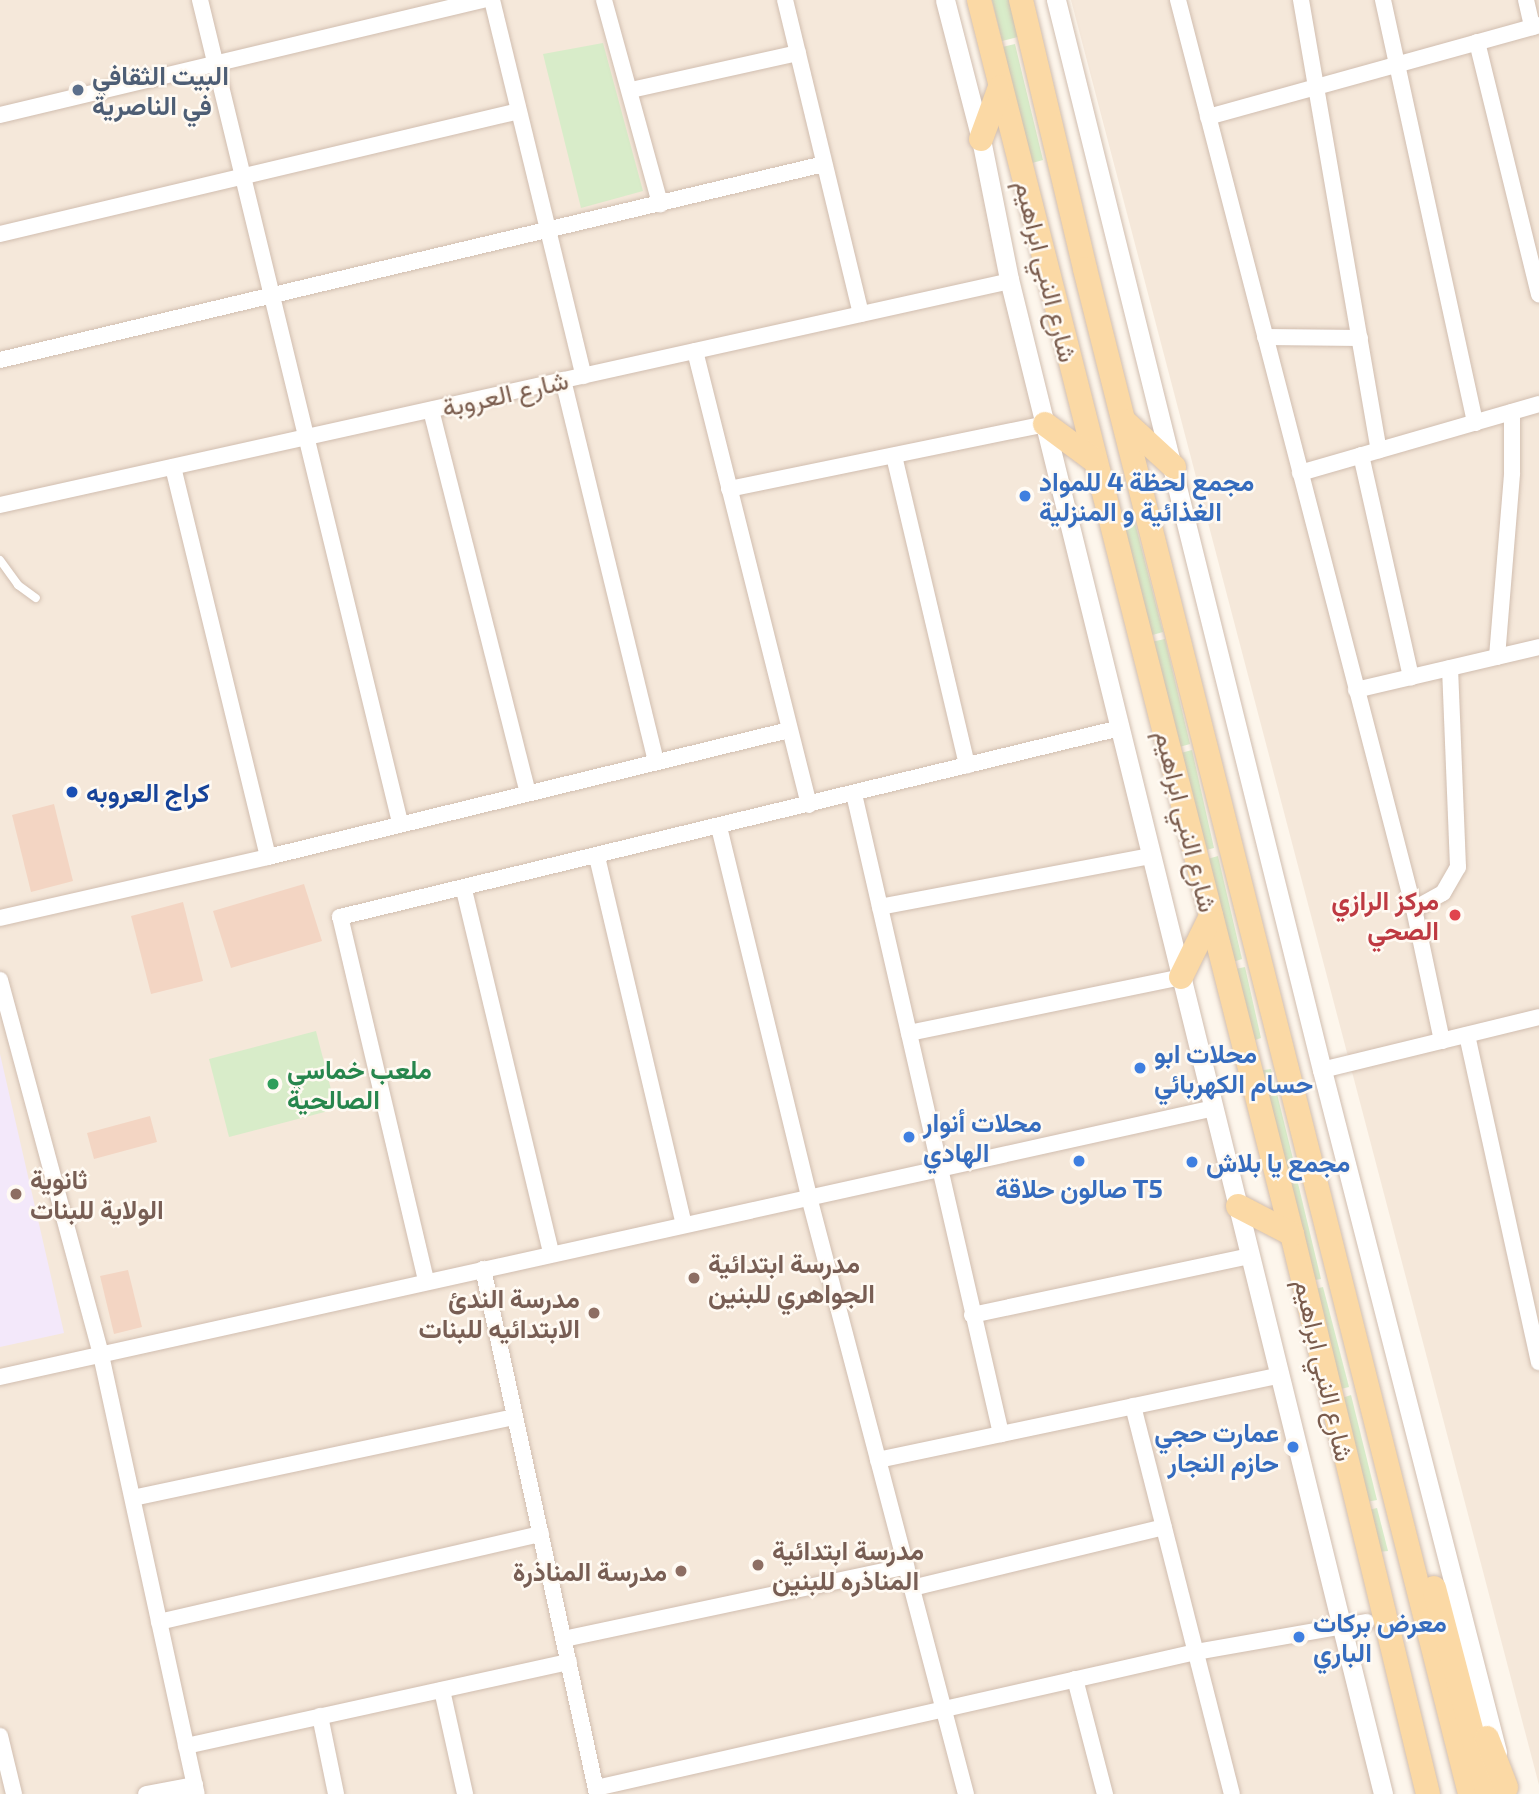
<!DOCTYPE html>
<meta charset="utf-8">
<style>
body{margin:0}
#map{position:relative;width:1539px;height:1794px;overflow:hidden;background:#fdf6ec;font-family:"Exo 2",Vazirmatn,sans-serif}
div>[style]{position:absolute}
.residential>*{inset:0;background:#f5e8da}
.education>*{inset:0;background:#f3e8fa}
.green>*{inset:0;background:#d8ecc9}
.building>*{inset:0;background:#f3d5c3}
.roads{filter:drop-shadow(0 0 2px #d1beb0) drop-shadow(0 0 2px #d1beb0)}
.service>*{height:8px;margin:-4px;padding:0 4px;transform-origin:4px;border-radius:4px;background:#fff}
.minor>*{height:16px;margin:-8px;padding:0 8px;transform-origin:8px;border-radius:8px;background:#fff}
.tertiary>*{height:19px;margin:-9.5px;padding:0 9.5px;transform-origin:9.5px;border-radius:9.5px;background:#fff}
.primary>*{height:24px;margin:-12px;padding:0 12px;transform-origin:12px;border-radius:12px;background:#fbd9a5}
.dots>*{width:19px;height:19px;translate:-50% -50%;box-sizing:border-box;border:4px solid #fffaf3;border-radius:50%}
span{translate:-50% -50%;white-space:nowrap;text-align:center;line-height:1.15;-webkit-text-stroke:5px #fffaf3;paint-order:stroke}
.service-label{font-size:26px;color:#4e5e75;font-weight:700}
.left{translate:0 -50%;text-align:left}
.street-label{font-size:26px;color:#7a5c4d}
.shop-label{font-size:26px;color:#366cbe;font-weight:700}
.right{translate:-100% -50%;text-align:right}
.transit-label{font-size:26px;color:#164399;font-weight:700}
.health-label{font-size:26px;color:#be3a42;font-weight:700}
.leisure-label{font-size:26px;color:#27864d;font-weight:700}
.education-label{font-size:26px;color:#785e54;font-weight:700}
</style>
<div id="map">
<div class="residential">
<div style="clip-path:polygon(0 0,947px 0,1382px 1794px,0 1794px)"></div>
<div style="clip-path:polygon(1071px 0,1539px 0,1539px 1785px)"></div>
</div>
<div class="education">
<div style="clip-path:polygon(0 1054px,64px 1333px,0 1347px)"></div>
</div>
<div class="green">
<div style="clip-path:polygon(992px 0,1009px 0,1018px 37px,1002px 41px)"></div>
<div style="clip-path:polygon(603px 43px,643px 191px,581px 208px,543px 54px)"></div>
<div style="clip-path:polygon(1015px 44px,1043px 160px,1025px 165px,998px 48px)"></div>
<div style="clip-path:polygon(1132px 511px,1163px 632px,1149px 636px,1118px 514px)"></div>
<div style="clip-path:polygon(1165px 639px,1190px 744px,1176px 748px,1151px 642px)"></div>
<div style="clip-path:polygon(1192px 750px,1214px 848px,1202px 851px,1177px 754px)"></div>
<div style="clip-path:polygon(1218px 856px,1242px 959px,1230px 963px,1204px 860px)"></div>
<div style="clip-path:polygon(1245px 967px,1261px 1038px,1249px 1042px,1231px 970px)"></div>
<div style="clip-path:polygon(316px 1031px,336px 1109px,229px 1137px,209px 1059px)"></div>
<div style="clip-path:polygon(1271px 1069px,1295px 1167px,1281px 1171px,1257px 1071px)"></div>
<div style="clip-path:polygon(1296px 1175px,1321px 1279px,1310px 1281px,1283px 1178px)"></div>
<div style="clip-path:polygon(1323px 1287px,1349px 1387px,1337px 1390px,1311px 1290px)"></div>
<div style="clip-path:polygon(1351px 1395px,1377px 1500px,1366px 1502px,1339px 1399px)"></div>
<div style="clip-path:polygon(1377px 1508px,1388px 1551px,1378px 1552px,1368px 1510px)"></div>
</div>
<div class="building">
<div style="clip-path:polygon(54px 804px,73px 881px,31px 892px,12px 815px)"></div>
<div style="clip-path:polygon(304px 884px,322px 941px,231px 968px,213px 911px)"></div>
<div style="clip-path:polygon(183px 902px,203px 981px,151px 994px,131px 916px)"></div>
<div style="clip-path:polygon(150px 1116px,157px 1142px,94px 1159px,87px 1133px)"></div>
<div style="clip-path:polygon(128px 1270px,142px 1327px,114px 1334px,100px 1276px)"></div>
</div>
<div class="roads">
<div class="service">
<div style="left:0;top:560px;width:31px;rotate:54deg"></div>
<div style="left:18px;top:585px;width:22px;rotate:36deg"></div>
</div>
<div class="minor">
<div style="left:200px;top:0;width:846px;rotate:76.33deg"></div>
<div style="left:492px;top:0;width:387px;rotate:76.3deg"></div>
<div style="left:604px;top:0;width:212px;rotate:74.6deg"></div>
<div style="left:785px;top:0;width:323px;rotate:76.4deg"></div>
<div style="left:1178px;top:0;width:939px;rotate:75.45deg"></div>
<div style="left:1414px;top:909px;width:135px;rotate:78deg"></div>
<div style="left:1301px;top:0;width:457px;rotate:80.2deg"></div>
<div style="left:1383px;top:0;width:433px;rotate:77.7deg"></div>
<div style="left:1526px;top:0;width:28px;rotate:77deg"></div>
<div style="left:1477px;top:42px;width:260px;rotate:76.2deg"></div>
<div style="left:631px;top:90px;width:171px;rotate:-12.5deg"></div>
<div style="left:0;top:115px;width:496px;rotate:-13.4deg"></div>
<div style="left:1208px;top:117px;width:344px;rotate:-15.5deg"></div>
<div style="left:0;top:234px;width:533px;rotate:-13.33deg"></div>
<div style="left:1265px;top:337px;width:95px;rotate:0.6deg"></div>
<div style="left:695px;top:351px;width:468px;rotate:75.9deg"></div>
<div style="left:0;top:360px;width:847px;rotate:-13.38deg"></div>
<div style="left:563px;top:380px;width:392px;rotate:76.3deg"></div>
<div style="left:431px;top:410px;width:394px;rotate:75.8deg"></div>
<div style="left:1361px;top:455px;width:228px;rotate:77.3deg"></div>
<div style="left:894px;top:456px;width:318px;rotate:76.7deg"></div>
<div style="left:173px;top:467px;width:401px;rotate:76.3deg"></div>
<div style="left:1300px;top:473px;width:249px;rotate:-16.1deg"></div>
<div style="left:729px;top:489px;width:323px;rotate:-11.6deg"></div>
<div style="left:0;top:505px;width:1035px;rotate:-12.5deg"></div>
<div style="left:1497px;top:657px;width:185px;rotate:-85.3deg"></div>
<div style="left:1512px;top:473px;width:61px;rotate:-90deg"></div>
<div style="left:1356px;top:690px;width:188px;rotate:-13.2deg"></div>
<div style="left:854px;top:794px;width:657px;rotate:77.06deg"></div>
<div style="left:719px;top:827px;width:381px;rotate:76.3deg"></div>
<div style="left:809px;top:1197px;width:617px;rotate:75.27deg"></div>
<div style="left:597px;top:857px;width:377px;rotate:76.7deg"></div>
<div style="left:464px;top:890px;width:373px;rotate:76.5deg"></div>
<div style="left:880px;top:907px;width:276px;rotate:-10.7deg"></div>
<div style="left:1414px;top:909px;width:33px;rotate:-29deg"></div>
<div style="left:1443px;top:893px;width:30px;rotate:-60deg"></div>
<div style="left:1458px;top:867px;width:199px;rotate:-92.3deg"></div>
<div style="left:0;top:918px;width:275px;rotate:-12.8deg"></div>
<div style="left:268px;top:857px;width:536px;rotate:-13.7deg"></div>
<div style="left:0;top:980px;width:388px;rotate:74.9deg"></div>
<div style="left:101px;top:1355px;width:449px;rotate:77.7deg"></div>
<div style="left:909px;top:1033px;width:278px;rotate:-11.6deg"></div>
<div style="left:1467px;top:1035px;width:335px;rotate:77.6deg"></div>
<div style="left:1322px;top:1070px;width:223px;rotate:-13.7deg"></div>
<div style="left:483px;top:1269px;width:537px;rotate:77.75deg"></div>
<div style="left:426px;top:1280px;width:373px;rotate:-103.3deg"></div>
<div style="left:340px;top:917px;width:803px;rotate:-13.62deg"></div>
<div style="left:972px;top:1315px;width:284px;rotate:-12deg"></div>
<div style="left:0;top:1377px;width:1243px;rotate:-12.49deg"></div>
<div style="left:1133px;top:1406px;width:400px;rotate:75.7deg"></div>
<div style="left:878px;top:1460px;width:411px;rotate:-11.9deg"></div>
<div style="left:133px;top:1498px;width:390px;rotate:-12deg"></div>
<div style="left:912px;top:1588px;width:259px;rotate:-13.6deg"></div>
<div style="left:159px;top:1622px;width:392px;rotate:-13deg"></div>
<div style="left:564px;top:1639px;width:350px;rotate:-12deg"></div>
<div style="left:1075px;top:1679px;width:119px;rotate:75.4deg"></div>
<div style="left:442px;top:1690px;width:107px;rotate:77.5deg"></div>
<div style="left:320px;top:1716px;width:80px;rotate:78.4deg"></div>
<div style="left:0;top:1736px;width:60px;rotate:76.4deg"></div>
<div style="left:186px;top:1746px;width:392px;rotate:-12.4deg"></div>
<div style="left:596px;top:1788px;width:615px;rotate:-12.77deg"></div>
<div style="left:1196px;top:1652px;width:173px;rotate:-10deg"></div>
<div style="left:146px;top:1794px;width:50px;rotate:-10.4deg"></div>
</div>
<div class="tertiary">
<div style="left:945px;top:0;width:144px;rotate:75.5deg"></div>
<div style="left:981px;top:139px;width:143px;rotate:78.7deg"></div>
<div style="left:1009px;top:279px;width:1560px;rotate:76.13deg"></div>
<div style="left:1056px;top:0;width:1103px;rotate:76.04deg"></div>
<div style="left:1322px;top:1070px;width:704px;rotate:75.61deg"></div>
</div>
<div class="primary">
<div style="left:979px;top:0;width:1273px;rotate:75.77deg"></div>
<div style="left:1292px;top:1234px;width:576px;rotate:76.35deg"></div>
<div style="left:1021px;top:0;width:277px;rotate:76.6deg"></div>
<div style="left:1085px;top:269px;width:1573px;rotate:75.83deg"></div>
<div style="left:981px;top:139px;width:55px;rotate:-69.9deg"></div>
<div style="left:1124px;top:421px;width:68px;rotate:42.6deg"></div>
<div style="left:1045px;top:424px;width:62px;rotate:36.5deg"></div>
<div style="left:1181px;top:977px;width:68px;rotate:-63.8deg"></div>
<div style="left:1238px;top:1206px;width:61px;rotate:27.4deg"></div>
<div style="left:1434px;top:1588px;width:213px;rotate:75.3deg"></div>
<div style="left:1487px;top:1738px;width:53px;rotate:68.8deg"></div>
</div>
</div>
<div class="dots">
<div style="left:78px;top:90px;background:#5c6f8a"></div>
<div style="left:1025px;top:496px;background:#3f7fe0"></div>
<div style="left:72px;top:792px;background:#1a4fb4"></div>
<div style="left:1455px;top:915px;background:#e0444e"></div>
<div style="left:1140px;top:1068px;background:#3f7fe0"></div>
<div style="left:273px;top:1084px;background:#2e9e5b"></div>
<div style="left:909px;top:1137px;background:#3f7fe0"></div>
<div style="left:1079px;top:1161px;background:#3f7fe0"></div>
<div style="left:1192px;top:1162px;background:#3f7fe0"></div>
<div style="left:16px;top:1194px;background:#8d6e63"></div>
<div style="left:694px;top:1278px;background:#8d6e63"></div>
<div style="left:594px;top:1313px;background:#8d6e63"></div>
<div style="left:1293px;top:1447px;background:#3f7fe0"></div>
<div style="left:758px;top:1565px;background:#8d6e63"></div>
<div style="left:681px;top:1571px;background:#8d6e63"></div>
<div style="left:1299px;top:1637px;background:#3f7fe0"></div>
</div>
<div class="service-label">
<span class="left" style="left:92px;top:90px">البيت الثقافي<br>في الناصرية</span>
</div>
<div class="street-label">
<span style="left:1047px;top:271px;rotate:76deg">شارع النبي ابراهيم</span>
<span style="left:505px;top:393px;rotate:-13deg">شارع العروبة</span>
<span style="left:1187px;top:821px;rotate:76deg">شارع النبي ابراهيم</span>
<span style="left:1325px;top:1370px;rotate:77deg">شارع النبي ابراهيم</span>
</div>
<div class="shop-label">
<span class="left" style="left:1039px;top:496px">مجمع لحظة 4 للمواد<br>الغذائية و المنزلية</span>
<span class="left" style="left:1154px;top:1068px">محلات ابو<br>حسام الكهربائي</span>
<span class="left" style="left:923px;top:1137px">محلات أنوار<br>الهادي</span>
<span class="left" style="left:1206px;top:1162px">مجمع يا بلاش</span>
<span style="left:1079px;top:1188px">صالون حلاقة T5</span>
<span class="right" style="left:1279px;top:1447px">عمارت حجي<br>حازم النجار</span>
<span class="left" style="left:1313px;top:1637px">معرض بركات<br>الباري</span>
</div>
<div class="transit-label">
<span class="left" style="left:86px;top:792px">كراج العروبه</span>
</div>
<div class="health-label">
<span class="right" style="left:1439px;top:915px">مركز الرازي<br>الصحي</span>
</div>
<div class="leisure-label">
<span class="left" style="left:287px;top:1084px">ملعب خماسي<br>الصالحية</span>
</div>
<div class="education-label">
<span class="left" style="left:30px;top:1194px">ثانوية<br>الولاية للبنات</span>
<span class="left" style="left:708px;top:1278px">مدرسة ابتدائية<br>الجواهري للبنين</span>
<span class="right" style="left:580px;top:1313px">مدرسة الندئ<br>الابتدائيه للبنات</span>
<span class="left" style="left:772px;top:1565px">مدرسة ابتدائية<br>المناذره للبنين</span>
<span class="right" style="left:667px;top:1571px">مدرسة المناذرة</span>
</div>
</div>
